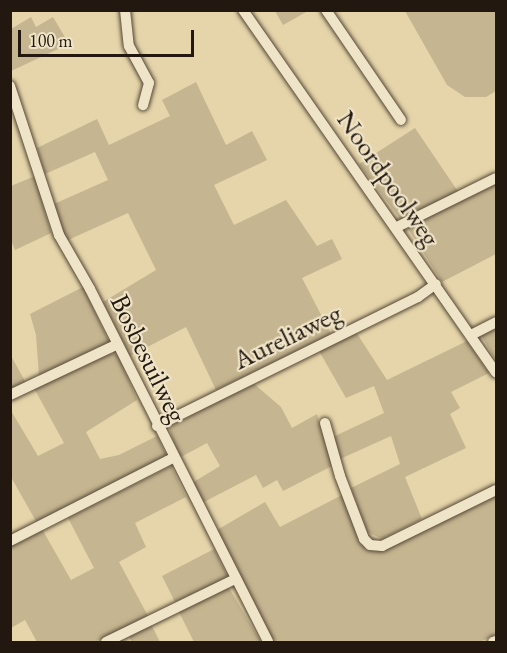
<!DOCTYPE html>
<style>
body{margin:0}
#map{position:relative;width:507px;height:653px;overflow:hidden;background:#e6d5aa;font-family:"EB Garamond",serif}
div>[style]{position:absolute}
.green>*{inset:0;background:#c5b590}
.roads{filter:drop-shadow(0 0 2px #544736) drop-shadow(0 0 2px #544736)}
.street>*{height:10px;margin:-5px;padding:0 5px;transform-origin:5px;border-radius:5px;background:#efe4c8}
span{translate:-50% -50%;white-space:nowrap;text-align:center;line-height:1.15;-webkit-text-stroke:4.5px #efe4c8;paint-order:stroke}
.street-label{font-size:27px;color:#23180f}
.frame{position:absolute;inset:0;border:12px solid #23180f;pointer-events:none}
.scale{position:absolute;left:18px;top:30px;width:176px;height:27px;box-sizing:border-box;border:3px solid #23180f;border-top:0;padding-left:8px;font-size:18px;line-height:21px;white-space:nowrap;color:#23180f;-webkit-text-stroke:4px #efe4c8;paint-order:stroke}
</style>
<div id="map">
<div class="green">
<div style="clip-path:polygon(275px 11px,275px 10px,308px 11px,283px 25px)"></div>
<div style="clip-path:polygon(405px 11px,496px 11px,496px 91px,486px 97px,465px 97px,447px 85px)"></div>
<div style="clip-path:polygon(31px 17px,36px 27px,53px 17px,69px 44px,11px 71px,11px 29px)"></div>
<div style="clip-path:polygon(196px 82px,226px 145px,252px 131px,267px 160px,214px 185px,234px 225px,286px 200px,317px 246px,332px 239px,342px 259px,302px 278px,331px 334px,216px 390px,186px 327px,130px 356px,103px 302px,156px 270px,128px 213px,68px 240px,61px 231px,54px 204px,108px 180px,95px 152px,45px 174px,37px 148px,97px 119px,109px 145px,170px 116px,162px 100px)"></div>
<div style="clip-path:polygon(415px 128px,459px 193px,401px 220px,359px 164px)"></div>
<div style="clip-path:polygon(35px 176px,51px 233px,15px 250px,11px 240px,11px 186px)"></div>
<div style="clip-path:polygon(496px 182px,496px 254px,442px 282px,407px 227px)"></div>
<div style="clip-path:polygon(83px 287px,110px 344px,39px 376px,36px 335px,30px 314px)"></div>
<div style="clip-path:polygon(496px 326px,496px 361px,481px 335px)"></div>
<div style="clip-path:polygon(356px 332px,387px 380px,467px 341px,489px 373px,451px 392px,460px 408px,450px 414px,466px 448px,405px 477px,422px 519px,383px 539px,367px 532px,351px 488px,400px 464px,391px 436px,340px 459px,333px 437px,384px 413px,374px 386px,346px 398px,319px 351px)"></div>
<div style="clip-path:polygon(106px 353px,118px 355px,137px 400px,86px 432px,100px 459px,119px 455px,157px 436px,167px 457px,37px 523px,11px 477px,10px 409px,38px 456px,64px 443px,34px 388px)"></div>
<div style="clip-path:polygon(10px 354px,26px 383px,11px 388px,10px 388px)"></div>
<div style="clip-path:polygon(253px 383px,281px 407px,292px 428px,317px 414px,332px 466px,283px 491px,277px 480px,263px 488px,256px 475px,202px 503px,192px 483px,220px 466px,207px 443px,179px 458px,169px 427px)"></div>
<div style="clip-path:polygon(171px 466px,186px 497px,135px 523px,146px 547px,119px 562px,148px 616px,95px 642px,37px 642px,25px 620px,11px 628px,11px 545px,42px 529px,71px 580px,94px 568px,68px 518px)"></div>
<div style="clip-path:polygon(342px 495px,359px 539px,373px 551px,382px 551px,496px 496px,496px 634px,480px 642px,274px 642px,217px 530px,265px 502px,280px 527px)"></div>
<div style="clip-path:polygon(214px 549px,227px 575px,225px 579px,175px 602px,162px 576px)"></div>
<div style="clip-path:polygon(229px 588px,261px 642px,194px 642px,179px 612px)"></div>
<div style="clip-path:polygon(151px 624px,160px 642px,132px 642px,128px 635px)"></div>
</div>
<div class="roads">
<div class="street">
<div style="left:125px;top:10px;width:36px;rotate:84deg"></div>
<div style="left:129px;top:46px;width:42px;rotate:61.6deg"></div>
<div style="left:149px;top:83px;width:23px;rotate:105deg"></div>
<div style="left:243px;top:10px;width:442px;rotate:55.1deg"></div>
<div style="left:326px;top:10px;width:133px;rotate:55.7deg"></div>
<div style="left:10px;top:86px;width:157px;rotate:71.8deg"></div>
<div style="left:59px;top:235px;width:62px;rotate:60.1deg"></div>
<div style="left:90px;top:289px;width:395px;rotate:63.2deg"></div>
<div style="left:397px;top:227px;width:110px;rotate:-26.3deg"></div>
<div style="left:471px;top:335px;width:28px;rotate:-27deg"></div>
<div style="left:10px;top:395px;width:117px;rotate:-25.3deg"></div>
<div style="left:325px;top:423px;width:55px;rotate:74.2deg"></div>
<div style="left:340px;top:476px;width:67px;rotate:69.1deg"></div>
<div style="left:364px;top:539px;width:8px;rotate:45deg"></div>
<div style="left:370px;top:545px;width:12px;rotate:5deg"></div>
<div style="left:382px;top:546px;width:127px;rotate:-26.2deg"></div>
<div style="left:157px;top:426px;width:291px;rotate:-26.3deg"></div>
<div style="left:418px;top:297px;width:22px;rotate:-36deg"></div>
<div style="left:10px;top:541px;width:183px;rotate:-27deg"></div>
<div style="left:106px;top:642px;width:144px;rotate:-26deg"></div>
<div style="left:493px;top:642px;width:3px;rotate:-18deg"></div>
</div>
</div>
<div class="street-label">
<span style="left:389px;top:178px;rotate:55deg">Noordpoolweg</span>
<span style="left:287px;top:336px;rotate:-26deg">Aureliaweg</span>
<span style="left:149px;top:358px;rotate:64deg">Bosbesuilweg</span>
</div>
<div class="frame"></div>
<div class="scale">100 m</div>
</div>
